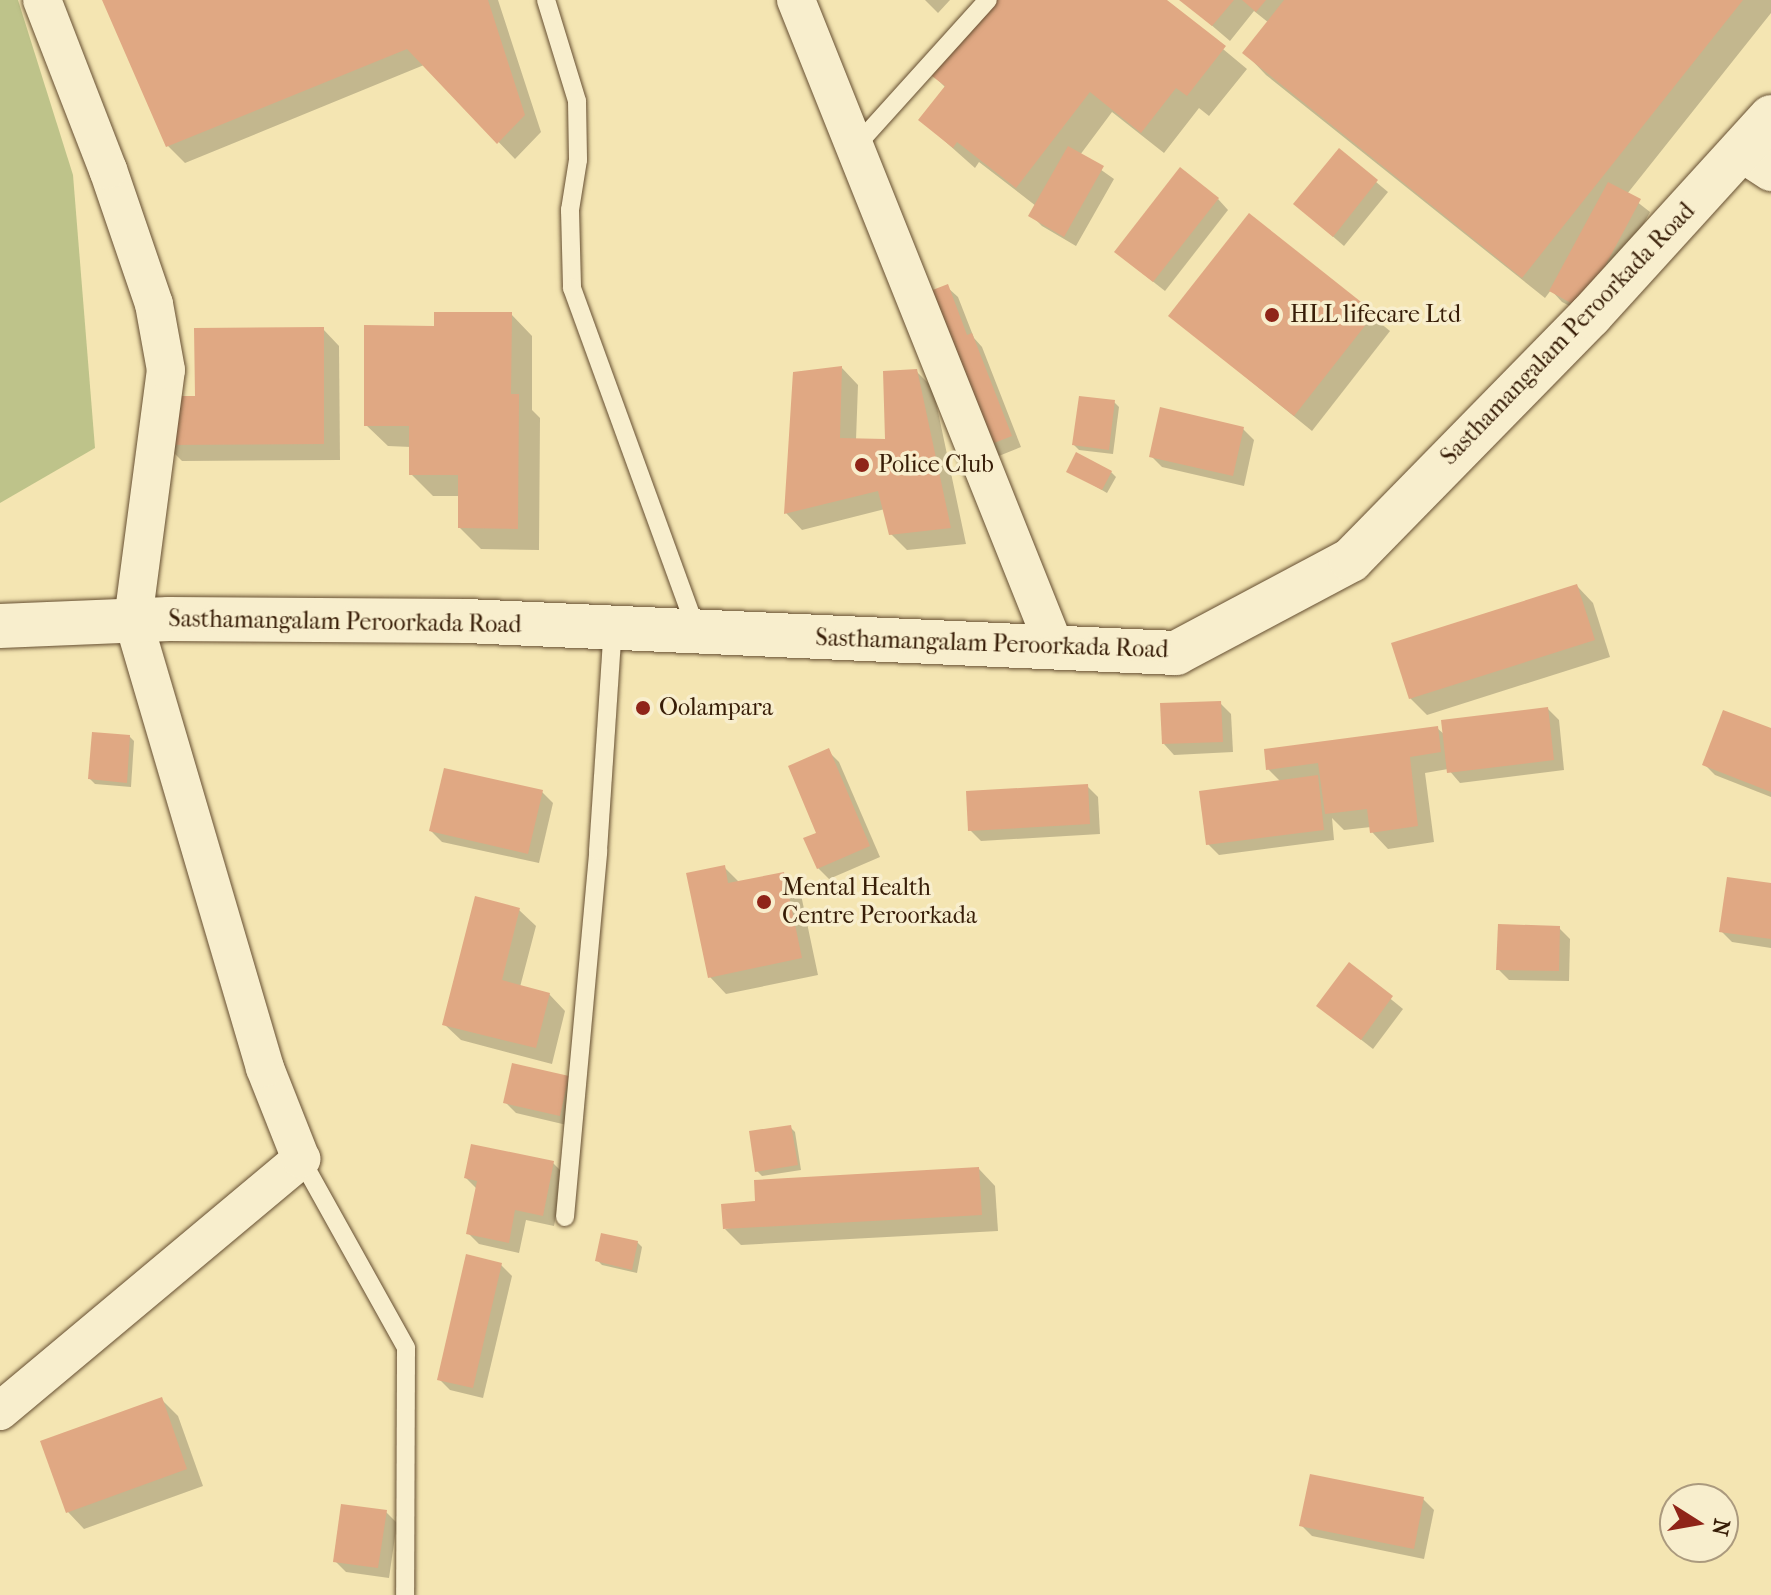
<!DOCTYPE html>
<style>
body{margin:0}
#map{position:relative;width:1771px;height:1595px;overflow:hidden;background:#f4e5b2;font-family:"IM FELL French Canon",serif}
div>[style]{position:absolute}
.green>*{inset:0;background:#bec38a}
.shadow>*{inset:0;background:#0003}
.building>*{inset:0;background:#e0a883}
.roads{filter:drop-shadow(0 0 2px #664f32) drop-shadow(0 0 2px #664f32)}
.service>*{height:18px;margin:-9px;padding:0 9px;transform-origin:9px;border-radius:9px;background:#f8eecd}
.minor>*{height:38px;margin:-19px;padding:0 19px;transform-origin:19px;border-radius:19px;background:#f8eecd}
.tertiary>*{height:44px;margin:-22px;padding:0 22px;transform-origin:22px;border-radius:22px;background:#f8eecd}
.dots>*{width:22px;height:22px;translate:-50% -50%;box-sizing:border-box;border:4px solid #f8eecd;border-radius:50%}
span{translate:-50% -50%;white-space:nowrap;text-align:center;line-height:1.15;-webkit-text-stroke:7px #f8eecd;paint-order:stroke}
.poi-label{font-size:24px;color:#371d07}
.left{translate:0 -50%;text-align:left}
.street-label{font-size:24px;color:#371d07}
.north{position:absolute;left:1659px;top:1483px;width:80px;height:80px;box-sizing:border-box;background:#f8eecd;border:2px solid #ab9a7e;border-radius:50%;rotate:101deg;font-size:22px;font-weight:700;line-height:32px;text-align:center;color:#371d07}
.north::after{content:'';display:block;margin:auto;width:28px;height:36px;background:#8f2418;clip-path:polygon(50% 0,100% 100%,50% 72%,0 100%)}
</style>
<div id="map">
<div class="green">
<div style="clip-path:polygon(0 0,18px 0,73px 175px,95px 448px,0 503px)"></div>
</div>
<div class="shadow">
<div style="clip-path:polygon(104px 0,498px 0,541px 132px,515px 159px,424px 65px,185px 163px,168px 146px)"></div>
<div style="clip-path:polygon(925px 0,950px 0,938px 13px)"></div>
<div style="clip-path:polygon(1164px 0,1247px 69px,1209px 116px,1199px 108px,1164px 153px,1112px 112px,1080px 155px,1114px 179px,1076px 246px,1042px 226px,1031px 215px,1036px 206px,979px 162px,975px 168px,921px 120px,946px 88px,931px 73px)"></div>
<div style="clip-path:polygon(1182px 0,1771px 0,1771px 13px,1627px 194px,1650px 212px,1593px 318px,1562px 302px,1551px 290px,1545px 298px,1266px 75px,1245px 53px,1269px 23px,1254px 11px,1230px 41px)"></div>
<div style="clip-path:polygon(1339px 151px,1388px 192px,1344px 246px,1295px 204px)"></div>
<div style="clip-path:polygon(1218px 199px,1228px 210px,1165px 291px,1128px 262px)"></div>
<div style="clip-path:polygon(1250px 216px,1390px 331px,1312px 431px,1171px 316px)"></div>
<div style="clip-path:polygon(947px 287px,958px 297px,974px 338px,982px 347px,1021px 447px,979px 464px)"></div>
<div style="clip-path:polygon(511px 314px,532px 336px,532px 410px,540px 418px,539px 550px,481px 549px,460px 528px,460px 496px,433px 496px,411px 474px,411px 447px,388px 446px,366px 425px,436px 328px)"></div>
<div style="clip-path:polygon(323px 329px,339px 346px,340px 460px,182px 461px,165px 444px,197px 398px)"></div>
<div style="clip-path:polygon(842px 368px,858px 385px,856px 440px,887px 441px,916px 371px,933px 388px,966px 544px,907px 550px,891px 534px,885px 509px,802px 530px,786px 513px)"></div>
<div style="clip-path:polygon(1114px 402px,1119px 407px,1113px 454px,1079px 450px,1074px 445px)"></div>
<div style="clip-path:polygon(1243px 429px,1254px 440px,1244px 486px,1162px 467px,1151px 456px)"></div>
<div style="clip-path:polygon(1069px 471px,1111px 472px,1116px 477px,1107px 493px)"></div>
<div style="clip-path:polygon(1577px 586px,1593px 603px,1610px 657px,1427px 715px,1410px 698px)"></div>
<div style="clip-path:polygon(1220px 703px,1231px 714px,1233px 752px,1174px 755px,1164px 744px)"></div>
<div style="clip-path:polygon(1548px 709px,1559px 720px,1564px 770px,1460px 783px,1448px 769px,1425px 773px,1434px 842px,1388px 849px,1372px 832px,1371px 827px,1344px 830px,1332px 818px,1334px 840px,1219px 855px,1208px 844px,1281px 782px,1268px 769px,1437px 728px,1445px 735px)"></div>
<div style="clip-path:polygon(1771px 730px,1771px 797px,1715px 775px,1704px 764px)"></div>
<div style="clip-path:polygon(129px 736px,134px 741px,131px 787px,95px 784px,90px 779px)"></div>
<div style="clip-path:polygon(828px 751px,839px 762px,880px 857px,829px 879px,818px 868px)"></div>
<div style="clip-path:polygon(1087px 786px,1098px 797px,1100px 834px,981px 841px,970px 830px)"></div>
<div style="clip-path:polygon(542px 792px,553px 803px,539px 863px,442px 842px,431px 831px)"></div>
<div style="clip-path:polygon(724px 867px,739px 882px,784px 874px,800px 890px,818px 975px,726px 994px,710px 977px)"></div>
<div style="clip-path:polygon(1771px 885px,1771px 948px,1732px 942px,1721px 931px)"></div>
<div style="clip-path:polygon(519px 910px,536px 926px,520px 987px,549px 994px,565px 1011px,552px 1064px,461px 1040px,444px 1024px)"></div>
<div style="clip-path:polygon(1559px 928px,1570px 939px,1569px 981px,1509px 980px,1498px 969px)"></div>
<div style="clip-path:polygon(1349px 965px,1403px 1009px,1373px 1049px,1318px 1006px)"></div>
<div style="clip-path:polygon(568px 1078px,571px 1126px,516px 1113px,505px 1102px)"></div>
<div style="clip-path:polygon(790px 1127px,795px 1132px,801px 1170px,762px 1176px,757px 1171px)"></div>
<div style="clip-path:polygon(553px 1163px,564px 1174px,554px 1226px,526px 1220px,519px 1253px,479px 1244px,468px 1233px,477px 1189px,466px 1178px)"></div>
<div style="clip-path:polygon(979px 1169px,995px 1186px,998px 1231px,741px 1245px,725px 1229px)"></div>
<div style="clip-path:polygon(637px 1242px,642px 1247px,637px 1273px,602px 1265px,597px 1260px)"></div>
<div style="clip-path:polygon(501px 1265px,512px 1276px,483px 1398px,450px 1390px,439px 1379px)"></div>
<div style="clip-path:polygon(161px 1399px,178px 1416px,203px 1486px,84px 1529px,68px 1512px)"></div>
<div style="clip-path:polygon(1423px 1499px,1434px 1510px,1424px 1559px,1312px 1536px,1301px 1525px)"></div>
<div style="clip-path:polygon(386px 1512px,397px 1523px,389px 1578px,346px 1572px,335px 1561px)"></div>
</div>
<div class="building">
<div style="clip-path:polygon(102px 0,488px 0,525px 115px,497px 144px,407px 49px,166px 147px)"></div>
<div style="clip-path:polygon(985px 0,1167px 0,1226px 46px,1187px 96px,1176px 88px,1141px 133px,1090px 92px,1016px 188px,957px 142px,953px 148px,918px 120px,945px 86px,928px 73px)"></div>
<div style="clip-path:polygon(1179px 0,1234px 0,1212px 26px)"></div>
<div style="clip-path:polygon(1242px 0,1266px 0,1256px 12px)"></div>
<div style="clip-path:polygon(1284px 0,1743px 0,1522px 278px,1242px 53px)"></div>
<div style="clip-path:polygon(1068px 146px,1104px 166px,1064px 237px,1028px 216px)"></div>
<div style="clip-path:polygon(1339px 148px,1378px 180px,1333px 237px,1293px 204px)"></div>
<div style="clip-path:polygon(1180px 167px,1219px 198px,1153px 282px,1114px 252px)"></div>
<div style="clip-path:polygon(1608px 182px,1641px 199px,1582px 309px,1549px 291px)"></div>
<div style="clip-path:polygon(1249px 213px,1375px 313px,1294px 416px,1168px 316px)"></div>
<div style="clip-path:polygon(948px 284px,967px 335px,972px 333px,1012px 436px,966px 454px,907px 300px)"></div>
<div style="clip-path:polygon(434px 312px,512px 312px,511px 394px,519px 394px,518px 529px,458px 528px,458px 475px,409px 475px,409px 426px,364px 426px,364px 325px,434px 326px)"></div>
<div style="clip-path:polygon(324px 327px,324px 444px,163px 445px,163px 396px,195px 396px,194px 328px)"></div>
<div style="clip-path:polygon(842px 366px,840px 438px,885px 439px,883px 371px,917px 369px,951px 528px,889px 535px,878px 491px,784px 514px,793px 372px)"></div>
<div style="clip-path:polygon(1079px 396px,1115px 400px,1109px 450px,1072px 445px)"></div>
<div style="clip-path:polygon(1160px 407px,1244px 427px,1233px 476px,1149px 457px)"></div>
<div style="clip-path:polygon(1076px 452px,1112px 471px,1102px 490px,1066px 472px)"></div>
<div style="clip-path:polygon(1577px 584px,1595px 640px,1409px 699px,1391px 643px)"></div>
<div style="clip-path:polygon(1221px 701px,1223px 742px,1162px 744px,1160px 703px)"></div>
<div style="clip-path:polygon(1548px 707px,1554px 760px,1447px 773px,1441px 720px)"></div>
<div style="clip-path:polygon(1723px 710px,1771px 728px,1771px 792px,1702px 765px)"></div>
<div style="clip-path:polygon(1438px 726px,1441px 752px,1410px 757px,1418px 826px,1370px 833px,1367px 809px,1325px 814px,1318px 763px,1266px 770px,1264px 749px)"></div>
<div style="clip-path:polygon(92px 732px,130px 735px,127px 783px,88px 779px)"></div>
<div style="clip-path:polygon(829px 748px,870px 846px,817px 869px,803px 838px,816px 833px,788px 766px)"></div>
<div style="clip-path:polygon(444px 768px,543px 790px,528px 854px,429px 831px)"></div>
<div style="clip-path:polygon(1318px 775px,1324px 830px,1206px 845px,1199px 791px)"></div>
<div style="clip-path:polygon(1088px 784px,1090px 824px,968px 831px,966px 791px)"></div>
<div style="clip-path:polygon(725px 865px,728px 883px,784px 872px,802px 958px,708px 978px,686px 873px)"></div>
<div style="clip-path:polygon(1727px 877px,1771px 883px,1771px 939px,1719px 932px)"></div>
<div style="clip-path:polygon(475px 896px,520px 908px,502px 980px,550px 993px,536px 1048px,442px 1025px)"></div>
<div style="clip-path:polygon(1498px 924px,1560px 926px,1559px 971px,1496px 970px)"></div>
<div style="clip-path:polygon(1349px 962px,1393px 996px,1361px 1040px,1316px 1006px)"></div>
<div style="clip-path:polygon(512px 1063px,569px 1076px,560px 1116px,503px 1103px)"></div>
<div style="clip-path:polygon(791px 1125px,798px 1165px,755px 1172px,749px 1131px)"></div>
<div style="clip-path:polygon(471px 1144px,554px 1161px,543px 1216px,515px 1210px,509px 1243px,466px 1234px,477px 1181px,464px 1178px)"></div>
<div style="clip-path:polygon(979px 1167px,982px 1215px,723px 1229px,721px 1204px,755px 1201px,754px 1180px)"></div>
<div style="clip-path:polygon(601px 1233px,638px 1241px,632px 1270px,595px 1261px)"></div>
<div style="clip-path:polygon(466px 1254px,502px 1263px,473px 1388px,437px 1380px)"></div>
<div style="clip-path:polygon(162px 1397px,187px 1469px,66px 1513px,40px 1441px)"></div>
<div style="clip-path:polygon(1310px 1474px,1424px 1497px,1414px 1549px,1299px 1526px)"></div>
<div style="clip-path:polygon(341px 1504px,387px 1510px,378px 1568px,333px 1562px)"></div>
</div>
<div class="roads">
<div class="service">
<div style="left:546px;top:0;width:106px;rotate:72.9deg"></div>
<div style="left:577px;top:101px;width:59px;rotate:89deg"></div>
<div style="left:578px;top:160px;width:51px;rotate:99.1deg"></div>
<div style="left:570px;top:210px;width:78px;rotate:88.5deg"></div>
<div style="left:572px;top:288px;width:366px;rotate:70deg"></div>
<div style="left:855px;top:147px;width:198px;rotate:-47.9deg"></div>
<div style="left:301px;top:1159px;width:216px;rotate:60.9deg"></div>
<div style="left:406px;top:1348px;width:247px;rotate:90.2deg"></div>
<div style="left:565px;top:1217px;width:367px;rotate:-84.8deg"></div>
<div style="left:598px;top:851px;width:224px;rotate:-86.2deg"></div>
</div>
<div class="minor">
<div style="left:796px;top:0;width:698px;rotate:68.21deg"></div>
<div style="left:1740px;top:152px;width:37px;rotate:33deg"></div>
<div style="left:0;top:1411px;width:393px;rotate:-39.9deg"></div>
<div style="left:301px;top:1159px;width:98px;rotate:-111.6deg"></div>
<div style="left:265px;top:1068px;width:467px;rotate:-106.4deg"></div>
<div style="left:133px;top:620px;width:252px;rotate:-82.5deg"></div>
<div style="left:166px;top:370px;width:67px;rotate:-100.3deg"></div>
<div style="left:154px;top:304px;width:142px;rotate:-108.9deg"></div>
<div style="left:108px;top:170px;width:182px;rotate:-111.2deg"></div>
</div>
<div class="tertiary">
<div style="left:0;top:626px;width:169px;rotate:-2.4deg"></div>
<div style="left:169px;top:619px;width:297px;rotate:0.4deg"></div>
<div style="left:466px;top:621px;width:711px;rotate:2.58deg"></div>
<div style="left:1176px;top:653px;width:198px;rotate:-28deg"></div>
<div style="left:1351px;top:560px;width:342px;rotate:-45.6deg"></div>
<div style="left:1590px;top:316px;width:269px;rotate:-47.7deg"></div>
</div>
</div>
<div class="dots">
<div style="left:1272px;top:315px;background:#8f2418"></div>
<div style="left:862px;top:465px;background:#8f2418"></div>
<div style="left:643px;top:708px;background:#8f2418"></div>
<div style="left:764px;top:902px;background:#8f2418"></div>
</div>
<div class="poi-label">
<span class="left" style="left:1290px;top:315px">HLL lifecare Ltd</span>
<span class="left" style="left:878px;top:465px">Police Club</span>
<span class="left" style="left:659px;top:708px">Oolampara</span>
<span class="left" style="left:782px;top:902px">Mental Health<br>Centre Peroorkada</span>
</div>
<div class="street-label">
<span style="left:1568px;top:334px;rotate:-46deg">Sasthamangalam Peroorkada Road</span>
<span style="left:345px;top:622px;rotate:1deg">Sasthamangalam Peroorkada Road</span>
<span style="left:992px;top:644px;rotate:2deg">Sasthamangalam Peroorkada Road</span>
</div>
<div class="north">N</div>
</div>
